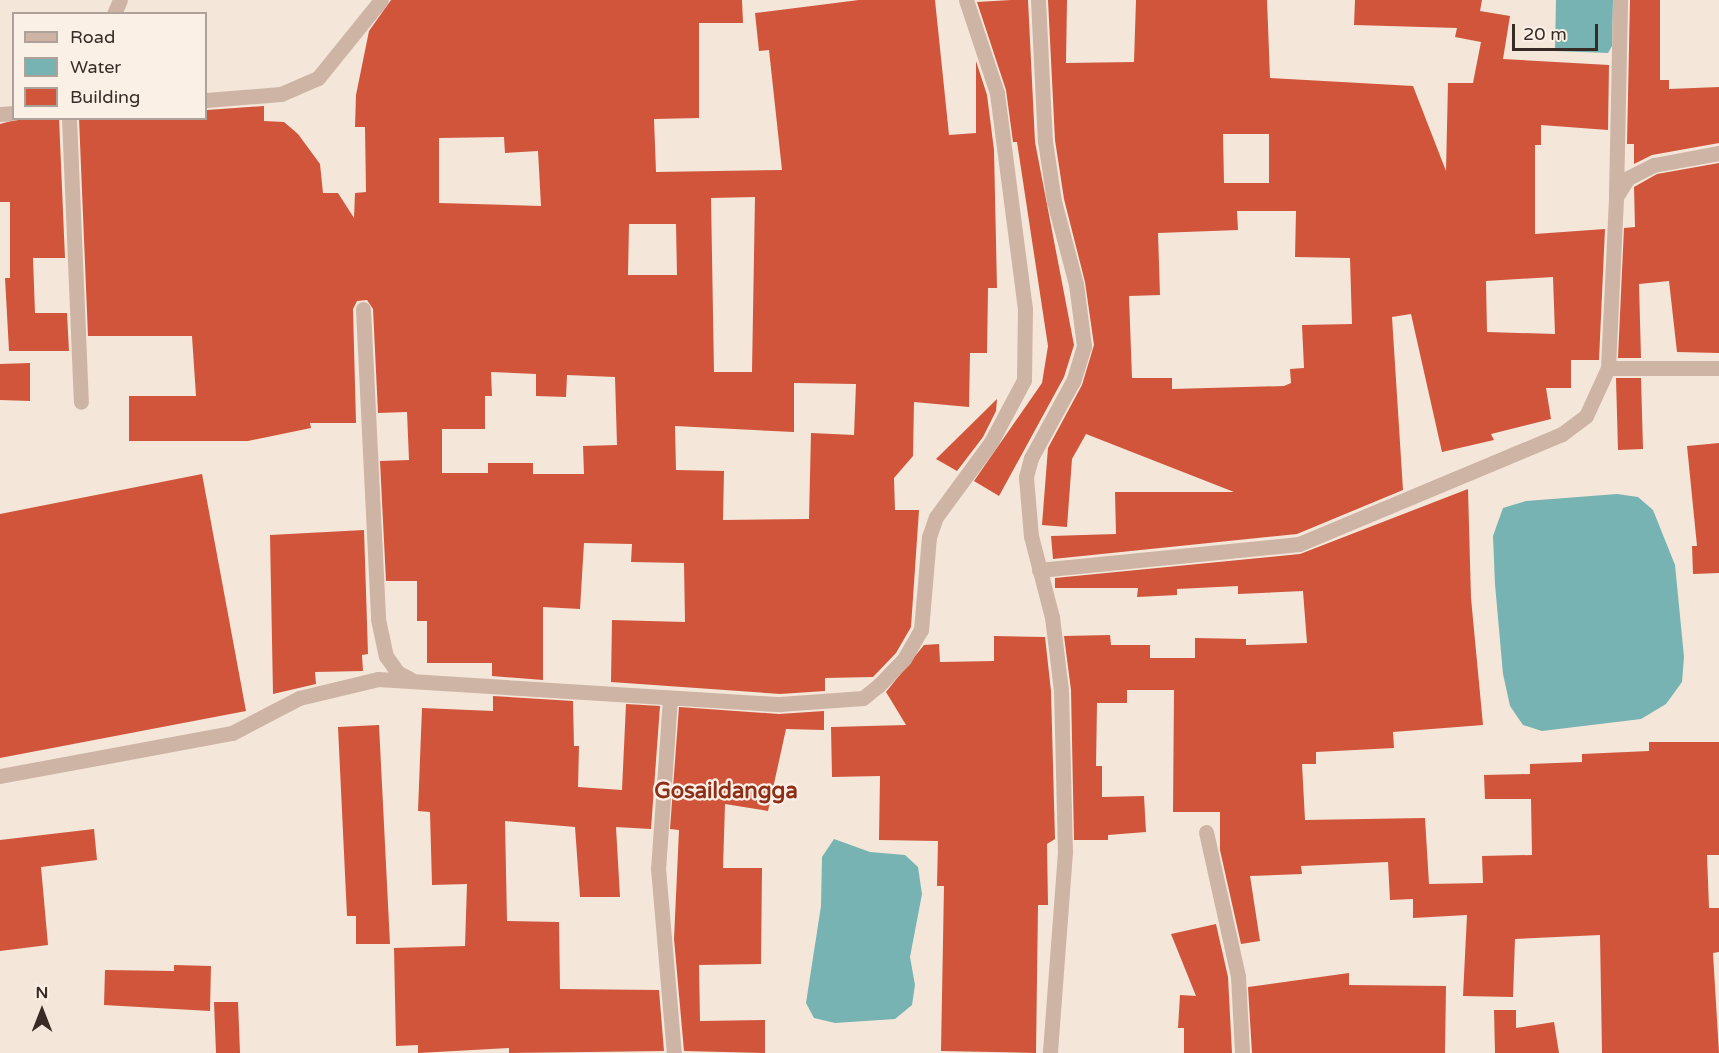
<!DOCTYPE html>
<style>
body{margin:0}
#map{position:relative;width:1719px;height:1053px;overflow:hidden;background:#f4e6d9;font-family:"Varela Round",sans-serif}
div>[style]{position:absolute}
.water>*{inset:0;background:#76b3b2}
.building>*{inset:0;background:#d0553b}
.street>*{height:15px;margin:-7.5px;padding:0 7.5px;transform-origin:7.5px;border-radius:7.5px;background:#cdb4a4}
span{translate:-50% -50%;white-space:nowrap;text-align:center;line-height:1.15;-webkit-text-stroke:4.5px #fbf0e6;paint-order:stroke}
.neighbourhood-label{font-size:22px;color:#8e2d18;font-weight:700}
.legend{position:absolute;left:12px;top:12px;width:195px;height:108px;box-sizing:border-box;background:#fbf0e6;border:2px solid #ada199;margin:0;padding:8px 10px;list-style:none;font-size:18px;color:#382b26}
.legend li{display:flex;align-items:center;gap:12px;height:30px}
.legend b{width:30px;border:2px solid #ada199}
.north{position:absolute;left:12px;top:981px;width:60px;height:60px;-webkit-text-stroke:4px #fbf0e6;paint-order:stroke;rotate:0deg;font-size:16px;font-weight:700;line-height:24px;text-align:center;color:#382b26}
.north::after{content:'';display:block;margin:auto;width:21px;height:27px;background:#382b26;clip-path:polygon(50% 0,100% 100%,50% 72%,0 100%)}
.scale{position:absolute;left:1512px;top:24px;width:86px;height:27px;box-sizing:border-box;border:3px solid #382b26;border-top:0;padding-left:8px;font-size:18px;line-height:21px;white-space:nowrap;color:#382b26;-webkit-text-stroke:4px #fbf0e6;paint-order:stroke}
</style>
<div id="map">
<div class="water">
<div style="clip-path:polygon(1556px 0,1613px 0,1612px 46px,1608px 53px,1555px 51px)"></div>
<div style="clip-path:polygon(1617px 494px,1638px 497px,1653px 510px,1675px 565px,1684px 657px,1682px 682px,1666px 704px,1641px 719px,1542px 731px,1523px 725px,1510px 706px,1503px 674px,1495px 584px,1493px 536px,1503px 508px,1526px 501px)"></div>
<div style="clip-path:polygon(834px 839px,870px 852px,905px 855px,918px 867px,922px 894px,910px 957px,915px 985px,912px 1005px,895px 1019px,835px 1023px,814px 1018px,806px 1003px,821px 906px,822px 857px)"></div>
</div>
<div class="building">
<div style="clip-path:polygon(evenodd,391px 0,742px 0,743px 23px,699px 23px,699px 118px,654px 119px,656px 172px,782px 170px,769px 50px,759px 51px,755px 13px,859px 0,935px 0,949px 135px,976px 133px,976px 61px,987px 95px,994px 150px,997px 288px,988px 288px,987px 353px,970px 353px,969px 407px,914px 402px,913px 456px,894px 478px,895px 510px,919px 510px,911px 627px,896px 653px,873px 677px,825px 678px,825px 691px,780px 694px,611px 682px,612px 620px,685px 622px,684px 563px,631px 562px,632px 544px,584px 543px,580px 609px,543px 607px,543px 680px,492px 676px,492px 663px,427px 663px,427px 621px,417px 621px,417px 581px,386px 581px,380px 461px,409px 460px,407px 412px,378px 413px,373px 309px,367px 300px,357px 301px,353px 309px,356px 423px,310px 423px,311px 428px,248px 441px,129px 441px,129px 396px,196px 396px,192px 336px,88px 336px,79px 118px,207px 118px,207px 110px,264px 106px,264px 121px,284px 122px,298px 134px,320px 164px,323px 193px,338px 193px,354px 218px,355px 193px,366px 192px,365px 127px,355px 127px,356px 95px,369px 31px,391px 0,504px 137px,505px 153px,538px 151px,541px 206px,439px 203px,439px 138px,504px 137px,391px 0,755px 197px,752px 372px,714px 372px,711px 198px,755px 197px,391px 0,629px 224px,676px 224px,677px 275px,628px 275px,629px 224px,391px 0,491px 372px,536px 374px,536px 396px,566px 397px,567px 375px,615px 377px,617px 445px,583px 446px,584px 474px,533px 474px,533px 463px,488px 463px,488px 473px,442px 473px,442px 429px,485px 429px,485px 396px,492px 396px,491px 372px,391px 0,794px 383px,856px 384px,854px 435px,811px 433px,809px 519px,723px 520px,724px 471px,676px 470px,675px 426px,794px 432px,794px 383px)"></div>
<div style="clip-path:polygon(1011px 0,1028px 0,1035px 142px,1074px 345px,1064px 377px,999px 496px,974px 481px,1042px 383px,1048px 346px,1017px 142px,1013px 142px,1006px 90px,977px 2px)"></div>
<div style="clip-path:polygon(evenodd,1048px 0,1067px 0,1066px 63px,1134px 62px,1136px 0,1267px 0,1270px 78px,1413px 86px,1446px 171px,1448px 83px,1473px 83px,1481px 42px,1455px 37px,1457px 28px,1354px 25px,1355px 0,1482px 0,1480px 11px,1510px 16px,1503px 59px,1609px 65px,1608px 130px,1541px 125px,1541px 145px,1535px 145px,1535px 234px,1605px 229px,1599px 360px,1571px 360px,1571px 388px,1546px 388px,1551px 419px,1491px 434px,1494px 440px,1442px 452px,1411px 314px,1392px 317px,1403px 490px,1297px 534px,1053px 559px,1051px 536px,1116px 534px,1115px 492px,1234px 492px,1086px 434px,1072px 459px,1067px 527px,1042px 525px,1048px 448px,1082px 385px,1094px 345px,1085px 282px,1064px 199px,1055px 140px,1048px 0,1223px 134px,1269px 134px,1269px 183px,1224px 183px,1223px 134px,1048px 0,1237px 211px,1296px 211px,1295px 257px,1350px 258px,1352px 324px,1302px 325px,1304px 368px,1290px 369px,1291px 383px,1284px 386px,1172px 389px,1172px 378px,1132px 378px,1129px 296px,1160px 295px,1158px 233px,1238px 230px,1237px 211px,1048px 0,1553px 277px,1555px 334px,1487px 332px,1486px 281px,1553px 277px)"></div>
<div style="clip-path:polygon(1630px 0,1660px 0,1660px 80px,1669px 80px,1669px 89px,1719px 87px,1719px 143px,1652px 155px,1634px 164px,1634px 144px,1627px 144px)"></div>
<div style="clip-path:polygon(22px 118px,59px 118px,65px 258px,33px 258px,35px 313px,67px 313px,69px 351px,9px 351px,5px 278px,10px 278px,10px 202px,0 202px,0 124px)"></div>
<div style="clip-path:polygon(1719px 163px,1719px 353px,1677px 352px,1669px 281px,1639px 284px,1641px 358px,1618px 358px,1624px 228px,1635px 227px,1634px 187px,1657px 174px)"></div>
<div style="clip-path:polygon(30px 363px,30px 401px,0 400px,0 364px)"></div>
<div style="clip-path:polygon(1616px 378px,1641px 378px,1643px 449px,1618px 450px)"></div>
<div style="clip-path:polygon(997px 399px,996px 411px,983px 437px,957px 471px,936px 459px)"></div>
<div style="clip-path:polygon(1719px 443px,1719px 573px,1693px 574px,1692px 546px,1697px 546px,1687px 446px)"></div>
<div style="clip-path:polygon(202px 474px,246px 711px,0 758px,0 514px)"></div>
<div style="clip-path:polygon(1468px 489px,1471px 598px,1483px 725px,1393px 732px,1394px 748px,1316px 752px,1316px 764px,1302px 764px,1305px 820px,1425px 818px,1429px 884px,1483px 883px,1482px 856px,1532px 855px,1531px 799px,1485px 799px,1484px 775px,1530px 774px,1530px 764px,1582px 762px,1582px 754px,1649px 751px,1649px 742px,1719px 742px,1719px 855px,1707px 855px,1709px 908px,1719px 908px,1719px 952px,1713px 953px,1719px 1053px,1602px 1053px,1600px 935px,1515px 939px,1513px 997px,1463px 996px,1467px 915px,1413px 918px,1413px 899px,1390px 900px,1388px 862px,1301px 866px,1302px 874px,1250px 876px,1260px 941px,1241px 944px,1220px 850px,1220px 812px,1173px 812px,1174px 690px,1127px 690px,1127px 703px,1097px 703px,1096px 766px,1102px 766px,1102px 797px,1144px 796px,1146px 832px,1108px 835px,1108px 840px,1074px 840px,1071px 690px,1064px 636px,1110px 635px,1111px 645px,1150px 645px,1150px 658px,1195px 658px,1195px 638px,1246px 639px,1246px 645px,1307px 643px,1303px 591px,1238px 594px,1238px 586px,1177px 589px,1177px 595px,1137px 597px,1138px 588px,1055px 588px,1055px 578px,1300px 554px)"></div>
<div style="clip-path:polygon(364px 530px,368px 654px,362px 655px,363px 671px,315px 672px,316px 684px,273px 694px,270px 535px)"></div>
<div style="clip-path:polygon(994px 636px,1045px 637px,1051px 691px,1055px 839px,1047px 844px,1048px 905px,1038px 905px,1036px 1053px,941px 1051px,944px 886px,937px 886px,938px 841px,879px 840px,880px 776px,832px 777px,831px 727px,906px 725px,886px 692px,924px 645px,939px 644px,940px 662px,994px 661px)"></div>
<div style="clip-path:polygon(493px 696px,573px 701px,574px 746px,579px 746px,578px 787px,622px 790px,626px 704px,660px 706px,651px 829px,616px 827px,620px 897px,580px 897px,575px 827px,505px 821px,507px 921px,559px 922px,560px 989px,659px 990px,664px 1051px,509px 1053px,509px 1048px,418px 1053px,418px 1045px,396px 1046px,394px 948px,465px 946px,467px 884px,432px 885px,430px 812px,418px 811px,422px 708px,493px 711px)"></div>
<div style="clip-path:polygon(679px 707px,779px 714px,824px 711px,824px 730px,786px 729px,768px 811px,725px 804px,723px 868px,762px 868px,761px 964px,699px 965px,700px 1021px,765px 1020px,765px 1053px,684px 1051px,674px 939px,679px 830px,670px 829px)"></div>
<div style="clip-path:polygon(379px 725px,390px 944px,356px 944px,356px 916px,347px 916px,338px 727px)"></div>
<div style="clip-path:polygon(94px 829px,97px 860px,41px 867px,48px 945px,0 951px,0 840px)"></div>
<div style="clip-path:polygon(1216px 924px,1228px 977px,1232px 1053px,1184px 1053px,1184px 1028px,1178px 1028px,1180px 995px,1196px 996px,1171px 934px)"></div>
<div style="clip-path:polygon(174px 965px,211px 966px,210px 1011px,104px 1005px,105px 970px,174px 971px)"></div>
<div style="clip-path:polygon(1349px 973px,1349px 985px,1446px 986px,1445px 1053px,1252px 1053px,1248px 987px)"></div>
<div style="clip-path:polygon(214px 1002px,238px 1002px,240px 1053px,216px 1053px)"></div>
<div style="clip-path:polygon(1494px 1010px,1516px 1010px,1516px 1028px,1554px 1022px,1559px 1053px,1495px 1053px)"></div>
</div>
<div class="street">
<div style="left:1038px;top:0;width:141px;rotate:87.2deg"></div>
<div style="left:1045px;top:141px;width:61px;rotate:81.5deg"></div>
<div style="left:1054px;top:201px;width:86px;rotate:75.2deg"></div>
<div style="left:1076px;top:284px;width:63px;rotate:82.6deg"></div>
<div style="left:1084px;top:346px;width:37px;rotate:107deg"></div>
<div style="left:1073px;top:381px;width:88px;rotate:118.6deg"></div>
<div style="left:1031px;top:458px;width:20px;rotate:105deg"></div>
<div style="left:1026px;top:477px;width:59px;rotate:85.2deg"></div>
<div style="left:1031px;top:536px;width:84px;rotate:75.5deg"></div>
<div style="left:1052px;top:617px;width:74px;rotate:83deg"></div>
<div style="left:1061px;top:690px;width:162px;rotate:88.6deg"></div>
<div style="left:1065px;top:852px;width:202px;rotate:94.3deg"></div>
<div style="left:114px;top:14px;width:15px;rotate:-67deg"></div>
<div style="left:206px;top:100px;width:75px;rotate:-4.6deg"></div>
<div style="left:281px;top:94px;width:40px;rotate:-23.4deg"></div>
<div style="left:318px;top:78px;width:100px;rotate:-51.1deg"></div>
<div style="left:0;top:114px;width:14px;rotate:-4deg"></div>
<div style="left:69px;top:118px;width:284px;rotate:87.6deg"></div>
<div style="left:1616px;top:195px;width:195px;rotate:-88.8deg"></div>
<div style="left:363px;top:309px;width:310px;rotate:87.2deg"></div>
<div style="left:378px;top:619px;width:38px;rotate:78deg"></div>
<div style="left:386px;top:656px;width:19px;rotate:55deg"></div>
<div style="left:397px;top:672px;width:15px;rotate:28deg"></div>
<div style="left:1608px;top:368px;width:111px"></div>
<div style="left:1039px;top:570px;width:261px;rotate:-5.7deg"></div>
<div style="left:1299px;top:544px;width:285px;rotate:-22.7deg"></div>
<div style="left:1562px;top:434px;width:30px;rotate:-37deg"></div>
<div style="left:1586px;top:416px;width:53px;rotate:-65.4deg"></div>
<div style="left:1608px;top:368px;width:171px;rotate:-87.3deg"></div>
<div style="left:1616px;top:197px;width:22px;rotate:-58deg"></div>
<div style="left:1628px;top:178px;width:29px;rotate:-27deg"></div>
<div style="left:1654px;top:165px;width:66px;rotate:-10.5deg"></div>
<div style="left:670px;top:698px;width:170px;rotate:94deg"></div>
<div style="left:658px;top:868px;width:186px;rotate:85.1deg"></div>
<div style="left:0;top:776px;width:236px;rotate:-10.5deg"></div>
<div style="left:232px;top:733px;width:76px;rotate:-27.6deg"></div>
<div style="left:299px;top:698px;width:81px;rotate:-13.5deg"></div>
<div style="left:378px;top:679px;width:403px;rotate:3.6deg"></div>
<div style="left:780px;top:704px;width:83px;rotate:-4.1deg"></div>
<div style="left:863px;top:698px;width:19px;rotate:-39deg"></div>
<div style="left:878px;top:686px;width:37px;rotate:-46deg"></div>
<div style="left:904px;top:659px;width:34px;rotate:-60deg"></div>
<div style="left:921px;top:630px;width:93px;rotate:-85.1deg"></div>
<div style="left:929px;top:537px;width:21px;rotate:-71deg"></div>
<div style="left:936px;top:517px;width:93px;rotate:-53.7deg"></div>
<div style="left:991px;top:442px;width:70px;rotate:-62deg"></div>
<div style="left:1024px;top:380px;width:71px;rotate:-89.2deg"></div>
<div style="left:1025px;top:309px;width:218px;rotate:-97.4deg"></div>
<div style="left:997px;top:93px;width:98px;rotate:-108.4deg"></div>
<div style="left:1206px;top:832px;width:148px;rotate:77.5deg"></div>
<div style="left:1238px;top:976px;width:77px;rotate:87deg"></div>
</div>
<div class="neighbourhood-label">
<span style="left:726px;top:792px">Gosaildangga</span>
</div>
<ul class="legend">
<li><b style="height:8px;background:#cdb4a4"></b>Road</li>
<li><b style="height:16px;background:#76b3b2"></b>Water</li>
<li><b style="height:16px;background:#d0553b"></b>Building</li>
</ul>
<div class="north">N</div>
<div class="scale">20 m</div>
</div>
